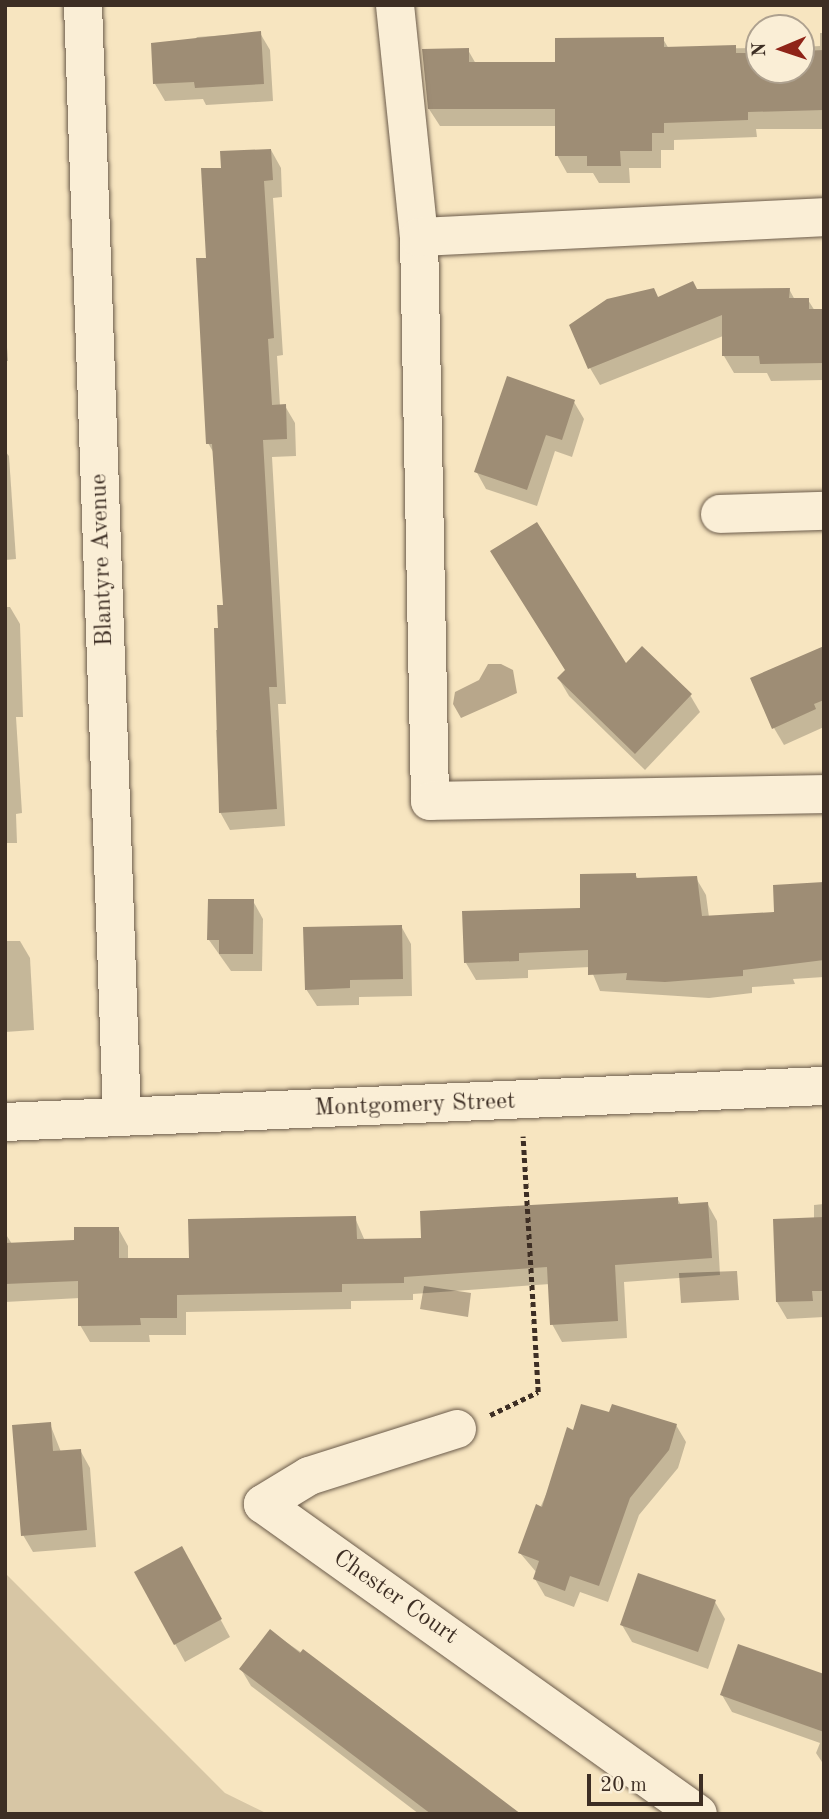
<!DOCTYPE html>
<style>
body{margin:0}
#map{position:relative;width:829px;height:1819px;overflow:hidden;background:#f7e5c0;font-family:"Old Standard TT",serif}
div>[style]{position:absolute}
.green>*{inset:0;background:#d7c6a5}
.water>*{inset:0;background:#b8a78b}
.shadow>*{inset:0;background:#0003}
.building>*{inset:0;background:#9e8d75}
.path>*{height:4.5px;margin-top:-2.25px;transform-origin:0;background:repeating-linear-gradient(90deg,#3d2e24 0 5px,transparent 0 8.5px)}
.roads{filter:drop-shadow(0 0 2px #6c5c4b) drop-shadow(0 0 2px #6c5c4b)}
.minor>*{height:38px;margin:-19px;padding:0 19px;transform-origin:19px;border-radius:19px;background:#faeed6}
span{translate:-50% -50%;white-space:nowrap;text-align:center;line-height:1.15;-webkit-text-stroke:6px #faeed6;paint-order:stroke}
.street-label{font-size:24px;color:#3d2e24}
.frame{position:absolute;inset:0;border:7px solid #3d2e24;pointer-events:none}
.north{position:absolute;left:745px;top:14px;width:70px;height:70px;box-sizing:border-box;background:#faeed6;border:2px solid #aea18f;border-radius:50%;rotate:268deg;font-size:19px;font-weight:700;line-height:28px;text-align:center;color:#3d2e24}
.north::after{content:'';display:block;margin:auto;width:24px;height:32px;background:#8f2418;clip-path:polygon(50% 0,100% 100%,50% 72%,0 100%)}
.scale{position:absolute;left:587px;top:1774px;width:116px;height:32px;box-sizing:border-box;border:4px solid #3d2e24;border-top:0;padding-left:9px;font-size:21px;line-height:24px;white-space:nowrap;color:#3d2e24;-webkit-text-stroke:5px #faeed6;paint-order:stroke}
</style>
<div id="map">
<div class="green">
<div style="clip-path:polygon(5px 1573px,225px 1793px,268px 1814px,5px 1814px)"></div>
</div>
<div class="water">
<div style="clip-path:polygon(488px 664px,501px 664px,513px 670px,517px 693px,461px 718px,453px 704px,455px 692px,479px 680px)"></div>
<div style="clip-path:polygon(737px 1271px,739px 1300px,681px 1303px,679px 1273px)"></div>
<div style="clip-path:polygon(424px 1286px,471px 1293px,468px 1317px,420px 1309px)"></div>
</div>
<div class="shadow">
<div style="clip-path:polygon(260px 33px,270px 50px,273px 101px,206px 105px,203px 99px,165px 101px,155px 84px,197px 37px)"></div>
<div style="clip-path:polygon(820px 33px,824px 33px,824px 129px,756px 129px,757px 137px,674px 140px,674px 150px,661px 150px,661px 168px,629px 168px,630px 183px,599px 183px,593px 173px,567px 173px,557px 155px,557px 126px,440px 126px,429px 109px,468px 50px,476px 64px,557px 64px,663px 39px,669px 49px,759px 48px,759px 70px,801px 70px,801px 47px,820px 46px)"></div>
<div style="clip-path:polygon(271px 150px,281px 168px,282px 197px,273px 198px,283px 355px,277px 356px,280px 406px,285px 406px,295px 423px,296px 456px,272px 457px,286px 704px,278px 704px,285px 826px,230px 830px,220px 812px,216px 730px,220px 730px,220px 629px,224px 606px,215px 455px,208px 443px,208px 259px,222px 169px)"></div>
<div style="clip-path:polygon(789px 289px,795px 300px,808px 300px,815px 311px,824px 311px,824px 380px,771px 381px,767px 373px,734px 373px,724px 356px,723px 336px,600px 385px,590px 368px,658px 298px,697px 290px)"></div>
<div style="clip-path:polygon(5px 319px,8px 361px,5px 361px)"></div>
<div style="clip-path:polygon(574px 402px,584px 419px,572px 457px,555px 451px,537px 506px,486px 489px,476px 471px)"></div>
<div style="clip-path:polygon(5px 451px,9px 456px,16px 559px,5px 560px)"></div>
<div style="clip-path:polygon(5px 607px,10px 607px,20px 624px,23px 717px,16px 717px,22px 813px,16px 814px,17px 843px,5px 843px)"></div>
<div style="clip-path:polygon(824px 648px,824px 727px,784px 745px,774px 728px)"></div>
<div style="clip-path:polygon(626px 666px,690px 695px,700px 712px,645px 770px,569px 696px,559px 679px,567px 670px)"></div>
<div style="clip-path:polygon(635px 874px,638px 879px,696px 878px,706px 895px,709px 917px,776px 914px,824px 884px,824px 977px,793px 979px,795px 984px,752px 987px,752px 993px,709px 998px,600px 991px,590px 967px,528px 970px,528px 978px,476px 980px,466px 963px,582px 910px)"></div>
<div style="clip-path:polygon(253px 901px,263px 919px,262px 971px,231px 971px,209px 940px)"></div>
<div style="clip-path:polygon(401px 926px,411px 944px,412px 996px,359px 997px,359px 1005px,317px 1006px,306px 989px)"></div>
<div style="clip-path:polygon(5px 941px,20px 941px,30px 958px,34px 1030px,5px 1032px)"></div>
<div style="clip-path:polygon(677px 1198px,681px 1205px,707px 1203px,717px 1221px,720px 1275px,624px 1282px,627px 1338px,562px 1342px,552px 1324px,550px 1284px,413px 1294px,413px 1300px,351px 1301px,351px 1309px,186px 1312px,186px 1335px,149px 1335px,150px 1342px,90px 1342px,80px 1325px,80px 1298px,5px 1302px,5px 1233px,12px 1244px,76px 1241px,118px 1228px,128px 1246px,128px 1260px,191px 1260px,355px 1218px,365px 1241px,423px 1240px)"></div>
<div style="clip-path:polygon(824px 1204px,824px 1317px,787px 1319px,777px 1302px,814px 1219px,814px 1205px)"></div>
<div style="clip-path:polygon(610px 1415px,676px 1425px,686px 1442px,678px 1468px,639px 1515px,608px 1602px,580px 1592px,574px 1607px,545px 1596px,535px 1579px,537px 1573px,520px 1553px,574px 1432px)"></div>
<div style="clip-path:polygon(50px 1424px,61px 1452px,80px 1450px,90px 1468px,96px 1547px,33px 1552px,23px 1535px)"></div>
<div style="clip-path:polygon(191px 1565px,230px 1637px,185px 1662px,136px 1573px)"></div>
<div style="clip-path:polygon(715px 1602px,725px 1619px,708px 1669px,632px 1642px,622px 1625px)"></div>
<div style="clip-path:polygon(270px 1631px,366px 1697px,518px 1814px,419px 1814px,251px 1686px,241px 1669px)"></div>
<div style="clip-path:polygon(722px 1695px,824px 1701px,824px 1765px,816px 1753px,820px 1743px,732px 1712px)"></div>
</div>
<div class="building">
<div style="clip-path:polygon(261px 31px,264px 84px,195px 88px,194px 82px,153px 84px,151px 43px)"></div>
<div style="clip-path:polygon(664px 37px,664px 47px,736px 45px,736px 53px,759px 53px,759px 70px,801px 70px,801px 51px,824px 50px,824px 110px,748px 112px,748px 120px,664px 123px,664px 133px,652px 133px,652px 151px,620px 151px,621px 166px,587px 166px,587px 156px,555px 156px,555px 109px,428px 109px,422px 49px,469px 48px,469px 62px,555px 62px,555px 38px)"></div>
<div style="clip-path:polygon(271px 149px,273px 180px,264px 181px,274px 338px,268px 339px,272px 405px,286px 404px,287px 439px,263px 440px,277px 687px,269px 687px,277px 809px,219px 813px,214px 628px,218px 628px,217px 605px,223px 605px,212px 444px,206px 444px,196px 258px,206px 258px,201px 168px,221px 168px,220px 151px)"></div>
<div style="clip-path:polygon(693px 281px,697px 289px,790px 288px,789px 298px,809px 298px,809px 309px,824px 309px,824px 363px,760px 364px,759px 356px,722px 356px,722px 315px,588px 369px,569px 325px,607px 299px,654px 288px,658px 297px)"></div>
<div style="clip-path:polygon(507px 376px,575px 400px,562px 440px,546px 435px,527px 490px,474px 472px)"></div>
<div style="clip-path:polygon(537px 522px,626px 663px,642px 646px,692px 694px,635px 754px,557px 678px,565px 670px,490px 551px)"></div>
<div style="clip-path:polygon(824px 646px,824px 700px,814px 704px,816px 709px,772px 729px,750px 678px)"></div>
<div style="clip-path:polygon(636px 873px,636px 878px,697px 876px,702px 916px,774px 912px,773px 885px,824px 882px,824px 960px,743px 970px,743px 976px,665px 982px,626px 980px,627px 973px,588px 975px,588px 950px,519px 953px,519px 961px,464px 963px,462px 911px,580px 908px,580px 874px)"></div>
<div style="clip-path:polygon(208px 899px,254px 899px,253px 954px,219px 954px,219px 940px,207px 940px)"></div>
<div style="clip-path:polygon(402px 925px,403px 979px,350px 980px,350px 988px,305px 990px,303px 927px)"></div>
<div style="clip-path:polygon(678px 1197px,678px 1204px,708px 1202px,712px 1258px,615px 1265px,618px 1321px,550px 1325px,547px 1267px,404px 1277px,404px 1283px,342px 1284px,342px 1292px,177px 1295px,177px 1318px,140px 1318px,141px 1325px,78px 1326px,78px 1281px,5px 1284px,5px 1243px,74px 1240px,74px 1227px,119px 1227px,119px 1258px,189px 1258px,188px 1219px,356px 1216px,357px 1239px,421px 1238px,420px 1211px)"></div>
<div style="clip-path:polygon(824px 1217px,824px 1291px,812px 1291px,813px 1301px,776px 1302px,773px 1219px)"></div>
<div style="clip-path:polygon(581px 1404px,609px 1412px,612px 1404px,677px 1424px,669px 1450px,630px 1498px,599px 1586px,570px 1576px,565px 1591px,533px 1579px,539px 1561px,518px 1553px,536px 1504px,542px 1507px,567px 1427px,573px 1430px)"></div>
<div style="clip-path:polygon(51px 1422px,53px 1451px,81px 1449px,87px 1530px,21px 1536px,12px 1425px)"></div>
<div style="clip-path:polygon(182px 1546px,222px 1619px,174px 1645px,134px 1572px)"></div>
<div style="clip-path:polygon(638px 1573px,716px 1600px,698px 1652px,620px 1625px)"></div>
<div style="clip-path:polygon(270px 1629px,300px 1653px,303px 1649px,521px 1814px,431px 1814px,239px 1669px)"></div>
<div style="clip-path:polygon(738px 1644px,824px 1674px,824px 1732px,720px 1695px)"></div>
</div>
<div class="path">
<div style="left:490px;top:1415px;width:53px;rotate:-25.6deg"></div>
<div style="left:538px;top:1392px;width:256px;rotate:-93.4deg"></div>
</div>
<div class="roads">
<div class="minor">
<div style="left:83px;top:5px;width:1110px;rotate:87.99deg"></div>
<div style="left:395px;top:5px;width:233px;rotate:84.1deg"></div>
<div style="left:419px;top:237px;width:564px;rotate:88.88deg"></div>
<div style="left:430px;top:801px;width:394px;rotate:-1deg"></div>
<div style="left:419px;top:237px;width:405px;rotate:-2.8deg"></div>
<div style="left:720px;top:514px;width:104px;rotate:-1.7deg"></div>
<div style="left:5px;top:1122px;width:820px;rotate:-2.52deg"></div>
<div style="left:457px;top:1429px;width:155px;rotate:162.4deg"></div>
<div style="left:309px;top:1476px;width:54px;rotate:148.7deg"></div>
<div style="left:263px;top:1504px;width:534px;rotate:35.48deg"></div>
</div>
</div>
<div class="street-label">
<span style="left:103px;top:560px;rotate:-92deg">Blantyre Avenue</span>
<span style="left:415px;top:1106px;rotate:-2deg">Montgomery Street</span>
<span style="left:395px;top:1598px;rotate:35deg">Chester Court</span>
</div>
<div class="frame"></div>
<div class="north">N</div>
<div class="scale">20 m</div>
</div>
